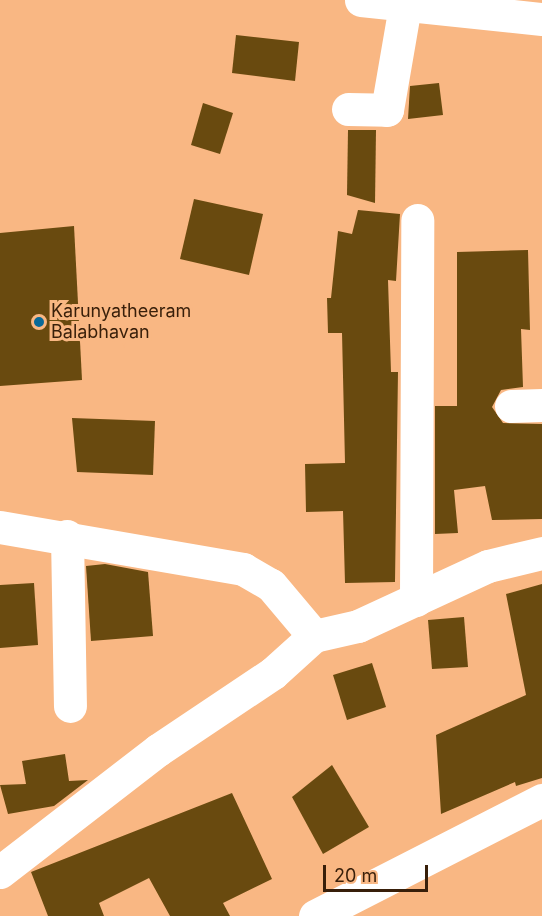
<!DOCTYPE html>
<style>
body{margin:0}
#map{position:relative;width:542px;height:916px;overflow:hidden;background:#f9b783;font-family:Inter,sans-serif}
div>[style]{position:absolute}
.building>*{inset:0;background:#694a0f}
.street>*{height:33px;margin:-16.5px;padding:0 16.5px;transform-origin:16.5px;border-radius:16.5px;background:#fff}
.secondary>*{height:33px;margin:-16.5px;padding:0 16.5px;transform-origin:16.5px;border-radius:16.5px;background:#fff}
.dots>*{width:16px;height:16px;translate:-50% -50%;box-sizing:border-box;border:3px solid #f9b783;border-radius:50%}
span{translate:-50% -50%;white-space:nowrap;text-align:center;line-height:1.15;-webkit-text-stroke:6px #f9b783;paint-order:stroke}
.poi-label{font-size:18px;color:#381f0a}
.left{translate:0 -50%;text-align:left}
.scale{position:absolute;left:323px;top:865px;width:105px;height:27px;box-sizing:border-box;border:3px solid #381f0a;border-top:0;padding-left:8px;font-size:18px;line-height:21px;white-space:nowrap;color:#381f0a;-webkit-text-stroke:4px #f9b783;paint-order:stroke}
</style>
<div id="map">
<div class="building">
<div style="clip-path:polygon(236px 35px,299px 42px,295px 81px,232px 73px)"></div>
<div style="clip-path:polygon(439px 83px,443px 115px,408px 119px,410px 86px)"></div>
<div style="clip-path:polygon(203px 103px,233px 113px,220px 154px,191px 145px)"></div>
<div style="clip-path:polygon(348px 130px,376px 130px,375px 203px,347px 195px)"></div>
<div style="clip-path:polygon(194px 199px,263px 214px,249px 275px,180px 259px)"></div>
<div style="clip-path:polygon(358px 210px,400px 214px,396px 281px,388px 280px,391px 372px,398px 372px,395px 582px,345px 583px,343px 511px,306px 512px,305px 464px,345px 463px,342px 333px,328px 333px,327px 298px,331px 298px,338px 231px,352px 234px)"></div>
<div style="clip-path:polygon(74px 226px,82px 380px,0 386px,0 233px)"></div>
<div style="clip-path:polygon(528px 250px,530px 330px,521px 329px,523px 387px,501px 390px,492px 407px,503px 423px,542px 424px,542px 519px,492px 520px,485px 486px,454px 490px,458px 533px,435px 534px,435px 406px,457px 406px,457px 252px)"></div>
<div style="clip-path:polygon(72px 418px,155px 421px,153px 475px,77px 472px)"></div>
<div style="clip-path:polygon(105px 564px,148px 572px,153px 636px,91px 641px,86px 566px)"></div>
<div style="clip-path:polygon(34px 583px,38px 645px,0 648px,0 585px)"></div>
<div style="clip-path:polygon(542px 584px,542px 778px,516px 786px,515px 782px,441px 814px,436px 735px,526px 695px,506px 594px)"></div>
<div style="clip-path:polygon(464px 617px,468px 667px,432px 669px,428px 620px)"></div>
<div style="clip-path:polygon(372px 663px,386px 707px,347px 720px,333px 675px)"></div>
<div style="clip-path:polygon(65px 754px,69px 781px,88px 780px,54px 806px,8px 814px,0 785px,26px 784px,22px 761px)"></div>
<div style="clip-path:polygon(332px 765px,369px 827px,323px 854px,292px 797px)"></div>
<div style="clip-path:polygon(232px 793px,272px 879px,223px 903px,230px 916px,170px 916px,149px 878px,99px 903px,104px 916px,48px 916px,31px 872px)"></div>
</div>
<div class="street">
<div style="left:361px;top:0;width:182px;rotate:6deg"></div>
<div style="left:348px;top:109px;width:39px;rotate:1deg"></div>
<div style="left:387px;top:110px;width:106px;rotate:-80.2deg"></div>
<div style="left:511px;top:406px;width:31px;rotate:-2deg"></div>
<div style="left:67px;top:536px;width:170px;rotate:89deg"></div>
<div style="left:416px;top:600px;width:380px;rotate:-89.8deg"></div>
<div style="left:0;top:872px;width:200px;rotate:-37.7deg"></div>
<div style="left:158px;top:750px;width:138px;rotate:-33.8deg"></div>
<div style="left:273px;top:673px;width:55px;rotate:-42.1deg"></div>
<div style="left:315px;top:916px;width:255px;rotate:-27.1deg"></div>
</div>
<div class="secondary">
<div style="left:0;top:527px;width:247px;rotate:9.8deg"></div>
<div style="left:243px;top:569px;width:32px;rotate:30deg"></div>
<div style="left:271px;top:585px;width:67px;rotate:49.9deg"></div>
<div style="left:314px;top:636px;width:45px;rotate:-12.8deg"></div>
<div style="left:358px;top:626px;width:143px;rotate:-24.8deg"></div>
<div style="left:488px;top:566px;width:56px;rotate:-13.5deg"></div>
</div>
<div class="dots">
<div style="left:39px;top:322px;background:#096998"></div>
</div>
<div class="poi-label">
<span class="left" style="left:51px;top:322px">Karunyatheeram<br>Balabhavan</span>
</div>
<div class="scale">20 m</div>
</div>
